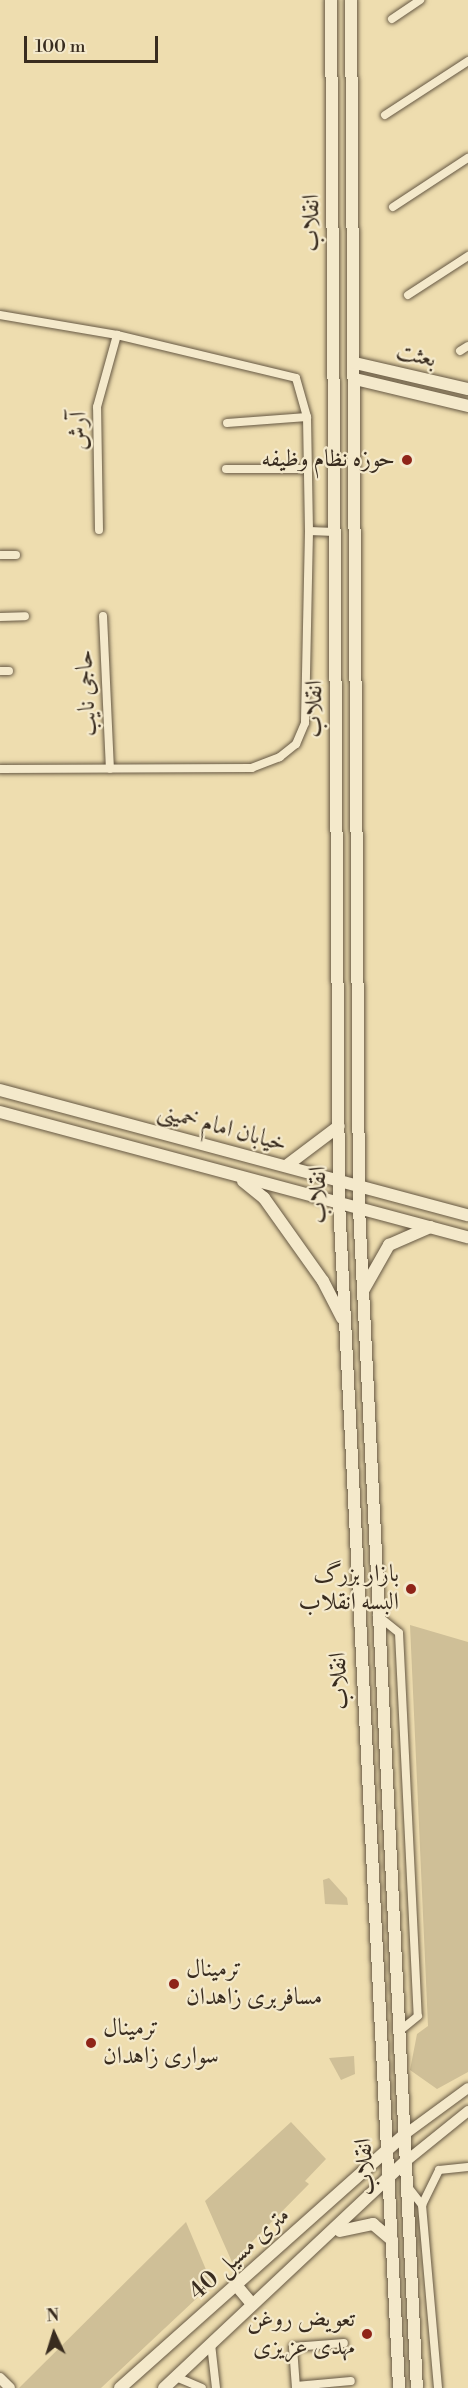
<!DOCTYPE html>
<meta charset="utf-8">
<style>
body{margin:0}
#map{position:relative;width:468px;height:2388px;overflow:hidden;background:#eeddaf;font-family:"Libre Bodoni",Amiri,serif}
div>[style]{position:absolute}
.green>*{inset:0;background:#cfbf97}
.roads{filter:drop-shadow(0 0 2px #665843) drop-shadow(0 0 2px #665843)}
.minor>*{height:8px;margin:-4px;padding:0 4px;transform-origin:4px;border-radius:4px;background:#f4e9cb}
.tertiary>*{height:10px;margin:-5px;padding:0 5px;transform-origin:5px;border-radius:5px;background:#f4e9cb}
.secondary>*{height:12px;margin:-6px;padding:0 6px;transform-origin:6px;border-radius:6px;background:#f4e9cb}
.dots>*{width:16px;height:16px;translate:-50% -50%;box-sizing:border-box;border:3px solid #f4e9cb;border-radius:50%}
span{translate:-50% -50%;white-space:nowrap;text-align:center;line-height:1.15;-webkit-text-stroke:4.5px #f4e9cb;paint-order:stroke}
.street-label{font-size:24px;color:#392c1f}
.poi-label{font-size:24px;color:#392c1f}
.right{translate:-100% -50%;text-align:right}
.left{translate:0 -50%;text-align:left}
.north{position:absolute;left:24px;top:2304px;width:60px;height:60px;-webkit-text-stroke:4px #f4e9cb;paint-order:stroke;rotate:356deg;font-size:16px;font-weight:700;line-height:24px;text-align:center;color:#392c1f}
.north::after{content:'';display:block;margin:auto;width:21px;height:27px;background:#392c1f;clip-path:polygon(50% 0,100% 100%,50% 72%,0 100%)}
.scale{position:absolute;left:24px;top:36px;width:134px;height:27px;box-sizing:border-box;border:3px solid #392c1f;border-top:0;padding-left:8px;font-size:18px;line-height:21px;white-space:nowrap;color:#392c1f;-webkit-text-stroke:4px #f4e9cb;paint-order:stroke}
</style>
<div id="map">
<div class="green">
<div style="clip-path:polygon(410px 1625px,468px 1642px,468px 2072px,437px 2089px,410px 2070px,417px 2034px,428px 2026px)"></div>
<div style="clip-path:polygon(329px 1878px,347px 1898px,348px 1905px,325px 1904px,323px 1880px)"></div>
<div style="clip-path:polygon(354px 2056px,355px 2074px,341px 2080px,329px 2058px)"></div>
<div style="clip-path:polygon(291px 2122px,326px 2159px,305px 2181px,309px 2184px,232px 2262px,205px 2201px)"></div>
<div style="clip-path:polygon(186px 2222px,212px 2284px,101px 2388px,19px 2388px)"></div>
</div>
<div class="roads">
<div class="minor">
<div style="left:392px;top:19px;width:34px;rotate:-34deg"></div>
<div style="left:385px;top:115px;width:99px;rotate:-33deg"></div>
<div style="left:393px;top:207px;width:90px;rotate:-33.2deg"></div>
<div style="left:408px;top:295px;width:72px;rotate:-33deg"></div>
<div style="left:0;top:315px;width:119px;rotate:9.7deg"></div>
<div style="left:117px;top:335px;width:184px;rotate:13.5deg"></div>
<div style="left:296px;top:378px;width:41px;rotate:74.2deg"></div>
<div style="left:307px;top:417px;width:114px;rotate:89deg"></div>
<div style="left:309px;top:531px;width:192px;rotate:91.2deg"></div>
<div style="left:305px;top:723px;width:23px;rotate:113deg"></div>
<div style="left:296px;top:744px;width:21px;rotate:141deg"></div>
<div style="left:280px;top:757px;width:30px;rotate:159deg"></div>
<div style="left:252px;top:768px;width:252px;rotate:179.8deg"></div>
<div style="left:460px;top:351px;width:9px;rotate:-32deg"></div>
<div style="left:227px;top:423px;width:80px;rotate:-4.3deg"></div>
<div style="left:226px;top:469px;width:82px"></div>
<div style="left:99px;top:530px;width:123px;rotate:-90.9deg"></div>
<div style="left:97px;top:407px;width:75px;rotate:-74.5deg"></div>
<div style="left:309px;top:531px;width:26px;rotate:2deg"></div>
<div style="left:0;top:555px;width:16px"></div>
<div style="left:103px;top:616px;width:153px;rotate:87.4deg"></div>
<div style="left:0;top:617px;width:25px;rotate:-2deg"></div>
<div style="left:0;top:671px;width:9px"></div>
<div style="left:377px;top:1615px;width:28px;rotate:39deg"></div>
<div style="left:399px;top:1633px;width:383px;rotate:87.2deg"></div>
<div style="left:418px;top:2016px;width:26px;rotate:141deg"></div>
<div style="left:408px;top:2187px;width:23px;rotate:52deg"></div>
<div style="left:422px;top:2205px;width:184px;rotate:85deg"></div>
<div style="left:422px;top:2205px;width:39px;rotate:-64deg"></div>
<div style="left:439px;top:2170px;width:29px;rotate:-6deg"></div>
<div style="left:211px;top:2344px;width:44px;rotate:83.5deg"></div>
<div style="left:176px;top:2377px;width:28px;rotate:23deg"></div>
<div style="left:296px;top:2386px;width:55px;rotate:-5.2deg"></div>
<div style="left:296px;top:2388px;width:41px;rotate:-94.2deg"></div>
<div style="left:293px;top:2347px;width:51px;rotate:-4.5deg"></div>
</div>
<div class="tertiary">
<div style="left:404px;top:2135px;width:79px;rotate:-36.3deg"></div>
<div style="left:405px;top:2162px;width:81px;rotate:-39deg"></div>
<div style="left:0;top:2378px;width:14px;rotate:45deg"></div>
</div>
<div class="secondary">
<div style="left:331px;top:0;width:1202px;rotate:89.62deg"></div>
<div style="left:339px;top:1202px;width:1188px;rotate:87.1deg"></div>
<div style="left:351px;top:0;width:1208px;rotate:89.62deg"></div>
<div style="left:359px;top:1208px;width:1181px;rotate:87.19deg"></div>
<div style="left:355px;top:363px;width:116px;rotate:13deg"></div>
<div style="left:355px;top:379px;width:116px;rotate:13.4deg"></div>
<div style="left:0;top:1090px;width:484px;rotate:15deg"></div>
<div style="left:0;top:1112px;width:484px;rotate:15deg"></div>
<div style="left:286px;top:1166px;width:66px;rotate:-37deg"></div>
<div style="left:243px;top:1181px;width:27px;rotate:39deg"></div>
<div style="left:264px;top:1198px;width:102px;rotate:54.6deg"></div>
<div style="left:323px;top:1281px;width:42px;rotate:62.8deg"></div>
<div style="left:364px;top:1289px;width:51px;rotate:-60.4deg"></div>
<div style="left:389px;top:1245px;width:45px;rotate:-23.7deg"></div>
<div style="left:340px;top:2231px;width:34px;rotate:-12deg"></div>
<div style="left:373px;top:2224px;width:25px;rotate:40deg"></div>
<div style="left:236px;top:2285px;width:25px;rotate:50deg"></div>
<div style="left:120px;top:2388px;width:380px;rotate:-41.7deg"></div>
<div style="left:164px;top:2388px;width:330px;rotate:-43.2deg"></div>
</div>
</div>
<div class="dots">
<div style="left:407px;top:460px;background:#8f2418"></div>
<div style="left:411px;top:1589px;background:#8f2418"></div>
<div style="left:174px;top:1984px;background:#8f2418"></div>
<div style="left:91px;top:2043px;background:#8f2418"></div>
<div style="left:367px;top:2334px;background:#8f2418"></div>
</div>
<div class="street-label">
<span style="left:312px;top:223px;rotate:-90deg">انقلاب</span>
<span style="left:416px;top:356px;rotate:13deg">بعثت</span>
<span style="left:79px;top:431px;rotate:-89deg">آرش</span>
<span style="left:87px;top:693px;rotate:-93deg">حاجی نایب</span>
<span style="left:315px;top:709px;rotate:-90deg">انقلاب</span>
<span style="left:222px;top:1128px;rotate:15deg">خیابان امام خمینی</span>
<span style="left:319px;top:1195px;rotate:-91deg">انقلاب</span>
<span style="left:340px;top:1681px;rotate:-93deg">انقلاب</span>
<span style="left:366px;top:2167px;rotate:-94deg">انقلاب</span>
<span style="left:240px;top:2254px;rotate:-42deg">40 متری مسیل</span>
</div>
<div class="poi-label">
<span class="right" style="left:395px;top:460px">حوزه نظام وظیفه</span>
<span class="right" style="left:399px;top:1589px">بازار بزرگ<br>البسه انقلاب</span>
<span class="left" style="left:186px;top:1984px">ترمینال<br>مسافربری زاهدان</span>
<span class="left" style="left:103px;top:2043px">ترمینال<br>سواری زاهدان</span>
<span class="right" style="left:355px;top:2334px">تعویض روغن<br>مهدی عزیزی</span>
</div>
<div class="north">N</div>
<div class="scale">100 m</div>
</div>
